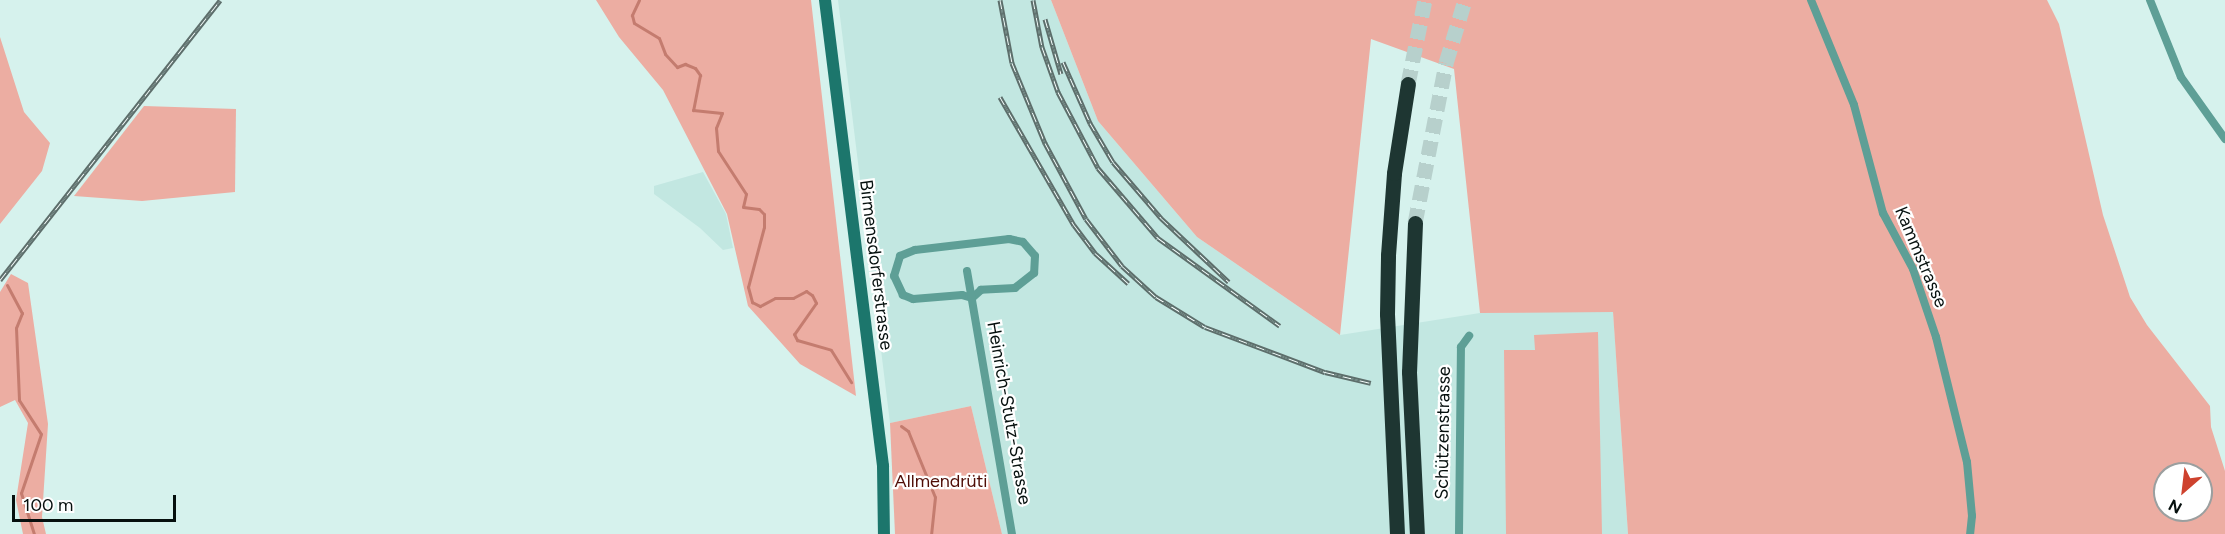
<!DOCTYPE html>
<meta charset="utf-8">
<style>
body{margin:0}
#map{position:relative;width:2225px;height:534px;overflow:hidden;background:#d6f2ed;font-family:Figtree,sans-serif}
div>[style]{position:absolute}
.built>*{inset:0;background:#c2e7e1}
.green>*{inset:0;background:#ecada2}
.stream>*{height:3px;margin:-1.5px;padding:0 1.5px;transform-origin:1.5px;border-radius:1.5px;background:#c47c6f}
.highway-tunnel>*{height:15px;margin-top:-7.5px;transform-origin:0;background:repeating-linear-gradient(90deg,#b7d0cc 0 15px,transparent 0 23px)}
.street>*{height:8px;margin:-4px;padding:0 4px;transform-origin:4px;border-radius:4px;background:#5e9f96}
.secondary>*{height:12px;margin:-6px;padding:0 6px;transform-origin:6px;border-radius:6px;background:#1c766c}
.highway>*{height:15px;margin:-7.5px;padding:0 7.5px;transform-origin:7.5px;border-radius:7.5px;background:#1e3632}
.rail>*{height:5px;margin-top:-2.5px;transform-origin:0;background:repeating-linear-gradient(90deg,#fff 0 9px,#5d6e6b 0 18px);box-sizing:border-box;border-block:2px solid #5d6e6b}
span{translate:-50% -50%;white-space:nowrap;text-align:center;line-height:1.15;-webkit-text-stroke:4.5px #fff;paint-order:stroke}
.street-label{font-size:18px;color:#06100e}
.park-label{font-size:18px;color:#4f0d06}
.north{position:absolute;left:2153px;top:462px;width:60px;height:60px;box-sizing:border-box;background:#fff;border:2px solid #9b9f9f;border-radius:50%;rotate:208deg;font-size:16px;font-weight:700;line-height:24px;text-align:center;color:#06100e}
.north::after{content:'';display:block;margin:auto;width:21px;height:27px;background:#ce422e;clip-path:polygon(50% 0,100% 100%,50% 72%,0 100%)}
.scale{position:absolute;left:12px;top:495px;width:164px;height:27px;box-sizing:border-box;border:3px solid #06100e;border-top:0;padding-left:8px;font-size:18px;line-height:21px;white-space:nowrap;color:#06100e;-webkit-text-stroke:4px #fff;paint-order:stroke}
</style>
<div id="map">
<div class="built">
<div style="clip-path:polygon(838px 0,1051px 0,1098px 121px,1197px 237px,1340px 335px,1480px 313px,1613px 311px,1628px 534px,1002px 534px,971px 406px,890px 423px)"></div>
<div style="clip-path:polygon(703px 172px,726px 214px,733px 248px,723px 250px,700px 228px,654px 194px,654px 186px)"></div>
</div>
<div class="green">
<div style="clip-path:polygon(596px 0,811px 0,856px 396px,800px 364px,748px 306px,727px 214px,663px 90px,619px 37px)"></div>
<div style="clip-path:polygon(evenodd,1051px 0,2047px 0,2059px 24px,2103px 215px,2130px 297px,2147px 325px,2210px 406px,2211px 427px,2225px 471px,2225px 534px,1628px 534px,1613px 312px,1480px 313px,1454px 69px,1371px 39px,1340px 335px,1197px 237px,1098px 121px,1051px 0,2165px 474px,2201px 474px,2201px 510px,2165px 510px,2165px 474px)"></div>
<div style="clip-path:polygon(0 37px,24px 112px,50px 143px,42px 171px,0 224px)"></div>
<div style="clip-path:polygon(144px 106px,236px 109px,235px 192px,142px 201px,74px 196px)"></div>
<div style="clip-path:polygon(11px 274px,28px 283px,48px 424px,42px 517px,46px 534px,23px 534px,16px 500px,28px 423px,15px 400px,0 407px,0 292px)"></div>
<div style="clip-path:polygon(1598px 332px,1602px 534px,1506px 534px,1504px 350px,1535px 350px,1534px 335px)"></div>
<div style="clip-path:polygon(971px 406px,1002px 534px,895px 534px,890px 423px)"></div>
</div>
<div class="stream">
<div style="left:639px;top:0;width:17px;rotate:115deg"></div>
<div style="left:632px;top:15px;width:8px;rotate:76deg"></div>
<div style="left:634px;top:23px;width:29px;rotate:31deg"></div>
<div style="left:659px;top:38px;width:17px;rotate:69deg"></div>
<div style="left:665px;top:54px;width:18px;rotate:47deg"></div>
<div style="left:677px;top:67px;width:9px;rotate:-21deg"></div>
<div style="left:685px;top:64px;width:11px;rotate:22deg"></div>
<div style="left:695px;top:68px;width:9px;rotate:54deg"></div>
<div style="left:700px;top:75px;width:36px;rotate:101deg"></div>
<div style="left:693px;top:110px;width:29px;rotate:6deg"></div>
<div style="left:722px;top:113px;width:16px;rotate:112deg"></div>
<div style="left:716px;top:128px;width:23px;rotate:85deg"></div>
<div style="left:718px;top:151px;width:51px;rotate:56.9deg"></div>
<div style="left:746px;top:194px;width:13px;rotate:103deg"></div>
<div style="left:743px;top:207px;width:16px;rotate:7deg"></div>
<div style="left:759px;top:209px;width:7px;rotate:45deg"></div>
<div style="left:764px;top:214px;width:13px;rotate:90deg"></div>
<div style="left:764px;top:227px;width:62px;rotate:104.9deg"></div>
<div style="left:748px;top:287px;width:16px;rotate:75deg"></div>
<div style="left:752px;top:302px;width:9px;rotate:27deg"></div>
<div style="left:760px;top:306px;width:17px;rotate:-28deg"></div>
<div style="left:775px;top:298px;width:18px"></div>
<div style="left:793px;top:298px;width:15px;rotate:-28deg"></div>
<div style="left:806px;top:291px;width:7px;rotate:34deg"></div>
<div style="left:812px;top:295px;width:9px;rotate:63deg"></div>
<div style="left:816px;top:303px;width:38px;rotate:125deg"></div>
<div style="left:794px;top:334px;width:7px;rotate:63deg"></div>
<div style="left:797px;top:340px;width:35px;rotate:16deg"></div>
<div style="left:831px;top:350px;width:38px;rotate:58deg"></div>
<div style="left:7px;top:285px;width:32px;rotate:62deg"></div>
<div style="left:22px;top:313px;width:16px;rotate:112deg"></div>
<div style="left:16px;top:328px;width:72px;rotate:87.6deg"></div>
<div style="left:19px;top:400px;width:40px;rotate:57.1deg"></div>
<div style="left:41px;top:434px;width:62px;rotate:108.7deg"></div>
<div style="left:21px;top:493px;width:43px;rotate:72.4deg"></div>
<div style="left:901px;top:426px;width:9px;rotate:36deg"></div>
<div style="left:908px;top:431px;width:71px;rotate:67.8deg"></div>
<div style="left:935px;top:497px;width:37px;rotate:96deg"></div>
</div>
<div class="highway-tunnel">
<div style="left:1408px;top:84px;width:86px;rotate:-78.6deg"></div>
<div style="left:1415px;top:223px;width:163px;rotate:-79deg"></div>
<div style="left:1446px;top:63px;width:66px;rotate:-73.2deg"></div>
</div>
<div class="street">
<div style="left:1811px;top:0;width:113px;rotate:67.7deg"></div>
<div style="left:1854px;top:105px;width:112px;rotate:75deg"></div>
<div style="left:1883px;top:213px;width:64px;rotate:61.8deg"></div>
<div style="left:1913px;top:269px;width:72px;rotate:71.3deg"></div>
<div style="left:1936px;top:337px;width:129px;rotate:76.1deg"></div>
<div style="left:1967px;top:462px;width:54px;rotate:84.7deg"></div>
<div style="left:1972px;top:516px;width:18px;rotate:96deg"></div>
<div style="left:2150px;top:0;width:83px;rotate:68.1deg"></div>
<div style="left:2181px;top:77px;width:76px;rotate:54.6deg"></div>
<div style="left:1009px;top:239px;width:14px;rotate:12deg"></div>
<div style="left:1023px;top:242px;width:18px;rotate:49deg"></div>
<div style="left:1035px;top:256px;width:17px;rotate:93deg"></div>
<div style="left:1034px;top:273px;width:24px;rotate:142deg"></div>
<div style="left:1015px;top:288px;width:34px;rotate:177deg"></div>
<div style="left:981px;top:290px;width:12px;rotate:138deg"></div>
<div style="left:972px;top:298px;width:10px;rotate:-163deg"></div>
<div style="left:962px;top:295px;width:49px;rotate:175.3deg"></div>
<div style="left:913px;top:299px;width:11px;rotate:-158deg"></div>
<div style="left:903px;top:295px;width:21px;rotate:-115deg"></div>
<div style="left:894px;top:276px;width:21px;rotate:-73deg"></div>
<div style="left:900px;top:256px;width:16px;rotate:-22deg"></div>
<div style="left:915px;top:250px;width:95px;rotate:-6.7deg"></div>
<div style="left:967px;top:271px;width:267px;rotate:80.3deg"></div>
<div style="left:1459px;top:534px;width:187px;rotate:-89.4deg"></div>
<div style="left:1461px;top:347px;width:14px;rotate:-54deg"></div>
</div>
<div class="secondary">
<div style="left:825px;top:0;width:470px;rotate:82.9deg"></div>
<div style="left:883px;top:466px;width:68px;rotate:89.2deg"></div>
</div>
<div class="highway">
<div style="left:1415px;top:223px;width:149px;rotate:92.3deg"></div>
<div style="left:1409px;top:372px;width:162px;rotate:87.2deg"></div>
<div style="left:1397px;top:534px;width:220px;rotate:-92.6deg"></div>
<div style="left:1387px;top:314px;width:59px;rotate:-89deg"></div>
<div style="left:1388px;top:255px;width:82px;rotate:-85.8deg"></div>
<div style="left:1394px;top:173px;width:90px;rotate:-81.1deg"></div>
</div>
<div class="rail">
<div style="left:1000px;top:0;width:64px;rotate:79.2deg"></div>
<div style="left:1012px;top:63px;width:87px;rotate:67.6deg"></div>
<div style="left:1045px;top:143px;width:86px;rotate:61.7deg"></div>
<div style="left:1086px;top:219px;width:59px;rotate:52.5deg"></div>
<div style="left:1122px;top:266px;width:46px;rotate:42.4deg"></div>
<div style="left:1156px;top:297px;width:57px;rotate:31.5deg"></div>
<div style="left:1205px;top:327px;width:128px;rotate:20.6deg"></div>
<div style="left:1325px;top:372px;width:47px;rotate:13.4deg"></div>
<div style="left:1033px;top:0;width:48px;rotate:79.2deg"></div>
<div style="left:1042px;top:47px;width:48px;rotate:70.4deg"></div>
<div style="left:1058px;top:92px;width:86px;rotate:62.2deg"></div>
<div style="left:1098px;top:168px;width:92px;rotate:49.4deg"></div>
<div style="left:1158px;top:238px;width:150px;rotate:35.8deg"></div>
<div style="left:1045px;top:19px;width:57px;rotate:73.8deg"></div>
<div style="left:1063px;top:62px;width:67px;rotate:66.1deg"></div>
<div style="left:1090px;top:123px;width:45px;rotate:59.5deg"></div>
<div style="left:1113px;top:162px;width:74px;rotate:49.4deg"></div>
<div style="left:1161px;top:218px;width:93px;rotate:43.3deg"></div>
<div style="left:1000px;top:97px;width:148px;rotate:60deg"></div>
<div style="left:1074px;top:225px;width:35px;rotate:53deg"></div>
<div style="left:1095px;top:253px;width:45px;rotate:42.3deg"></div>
<div style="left:0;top:280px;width:356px;rotate:-51.8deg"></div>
</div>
<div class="street-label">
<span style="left:1921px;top:257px;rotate:67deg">Kammstrasse</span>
<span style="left:876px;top:265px;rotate:83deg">Birmensdorferstrasse</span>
<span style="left:1009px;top:413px;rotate:80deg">Heinrich-Stutz-Strasse</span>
<span style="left:1443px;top:433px;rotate:-89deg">Schützenstrasse</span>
</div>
<div class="park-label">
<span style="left:941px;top:481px">Allmendrüti</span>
</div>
<div class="north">N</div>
<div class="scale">100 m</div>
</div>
